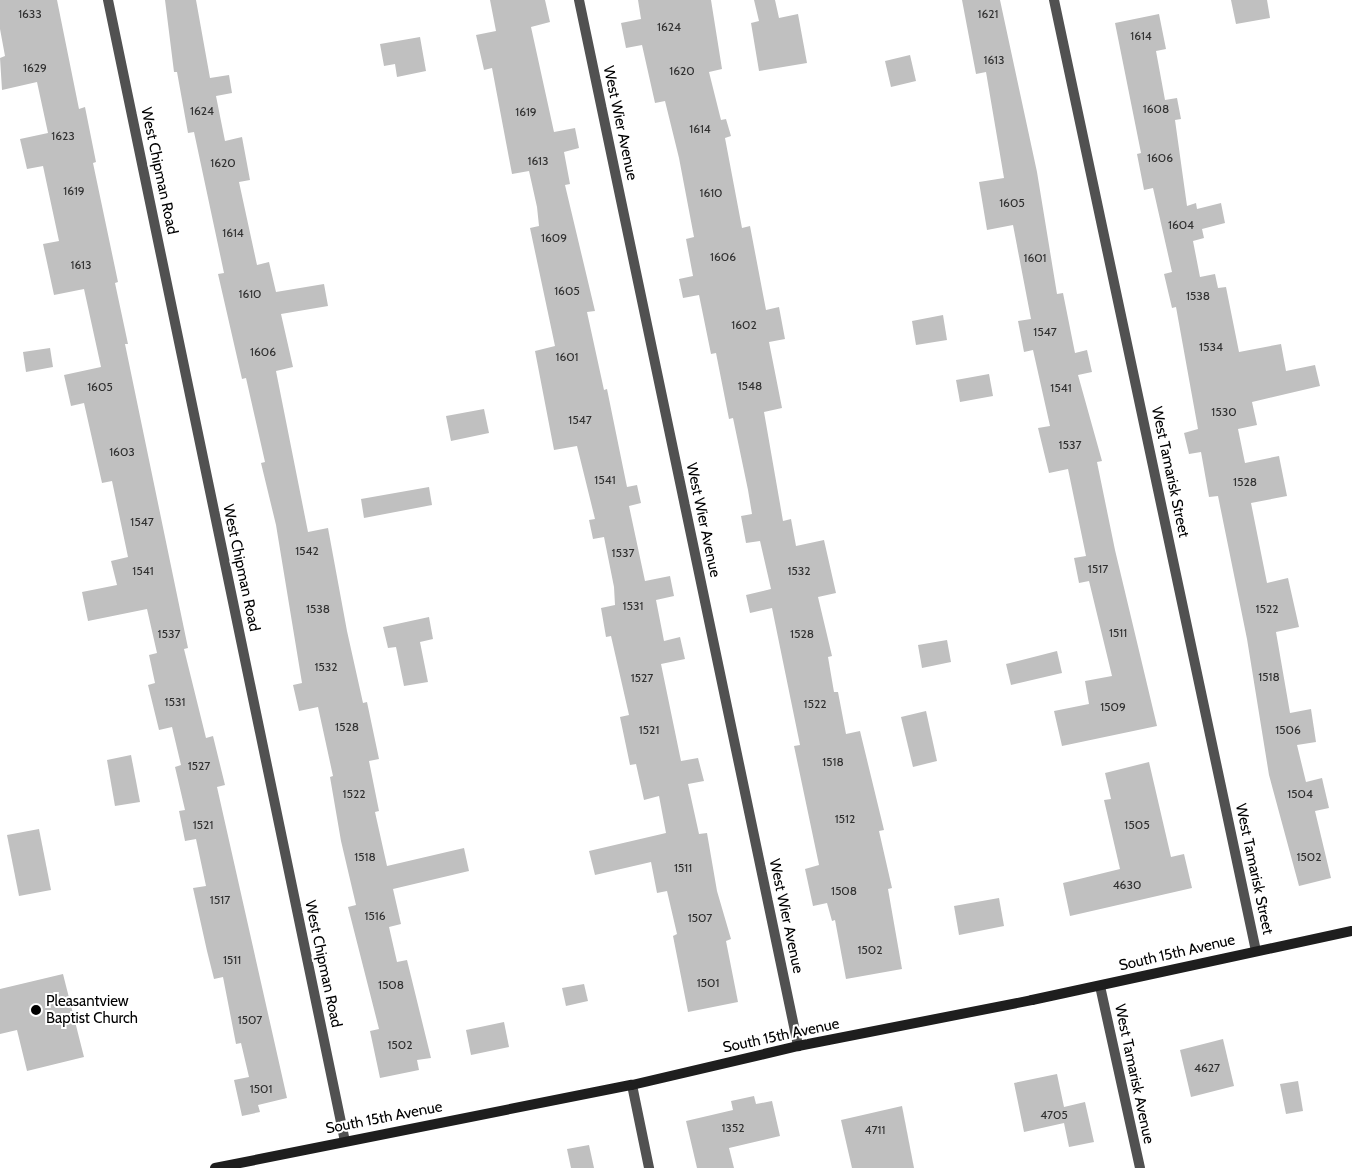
<!DOCTYPE html>
<style>
body{margin:0}
#map{position:relative;width:1352px;height:1168px;overflow:hidden;background:#fff;font-family:Cabin,sans-serif}
div>[style]{position:absolute}
.building>*{inset:0;background:#c0c0c0}
.street>*{height:10px;margin:-5px;padding:0 5px;transform-origin:5px;border-radius:5px;background:#515151}
.secondary>*{height:10px;margin:-5px;padding:0 5px;transform-origin:5px;border-radius:5px;background:#1e1e1e}
.dots>*{width:14px;height:14px;translate:-50% -50%;box-sizing:border-box;border:2px solid #fff;border-radius:50%}
span{translate:-50% -50%;white-space:nowrap;text-align:center;line-height:1.15;-webkit-text-stroke:4px #fff;paint-order:stroke}
.number-label{font-size:12px;color:#303030}
.number-label span{-webkit-text-stroke-width:0}
.street-label{font-size:15px;color:#000}
.poi-label{font-size:15px;color:#000}
.left{translate:0 -50%;text-align:left}
</style>
<div id="map">
<div class="building">
<div style="clip-path:polygon(0 0,57px 0,79px 109px,85px 107px,96px 162px,93px 163px,118px 282px,115px 283px,128px 344px,125px 344px,188px 648px,184px 649px,206px 738px,213px 736px,225px 785px,217px 787px,287px 1098px,258px 1105px,260px 1112px,242px 1116px,234px 1080px,249px 1077px,241px 1043px,236px 1044px,223px 977px,214px 979px,207px 951px,193px 888px,206px 886px,196px 839px,185px 841px,179px 811px,185px 810px,175px 767px,181px 765px,172px 727px,159px 730px,148px 685px,155px 683px,149px 655px,157px 653px,147px 609px,88px 621px,82px 592px,117px 585px,111px 561px,128px 557px,112px 481px,102px 483px,84px 403px,71px 406px,64px 375px,101px 367px,84px 289px,54px 295px,43px 244px,59px 241px,43px 166px,27px 169px,20px 139px,48px 133px,37px 82px,2px 90px,0 58px,5px 56px,0 29px)"></div>
<div style="clip-path:polygon(165px 0,196px 0,210px 78px,229px 75px,232px 93px,216px 96px,225px 141px,242px 137px,250px 180px,239px 182px,257px 265px,269px 262px,276px 292px,324px 284px,328px 306px,281px 314px,293px 367px,276px 371px,308px 532px,328px 528px,347px 631px,363px 703px,367px 702px,379px 759px,369px 761px,379px 811px,375px 812px,387px 866px,464px 848px,469px 871px,393px 889px,401px 924px,389px 927px,397px 962px,407px 960px,431px 1058px,417px 1060px,419px 1070px,380px 1078px,370px 1031px,379px 1029px,348px 907px,356px 905px,341px 841px,330px 777px,333px 776px,318px 707px,299px 711px,293px 685px,302px 683px,276px 525px,261px 463px,265px 462px,246px 378px,242px 379px,218px 274px,224px 273px,194px 132px,188px 133px,177px 72px,174px 72px)"></div>
<div style="clip-path:polygon(490px 0,545px 0,550px 22px,531px 27px,554px 132px,575px 128px,579px 148px,564px 152px,570px 184px,565px 185px,595px 311px,587px 312px,604px 390px,607px 389px,627px 487px,637px 485px,641px 503px,629px 506px,645px 581px,670px 576px,674px 596px,656px 600px,664px 641px,680px 637px,685px 659px,661px 664px,681px 761px,698px 758px,704px 781px,688px 784px,699px 834px,707px 833px,717px 891px,731px 939px,726px 941px,738px 1002px,688px 1012px,673px 936px,677px 934px,667px 891px,657px 893px,651px 862px,595px 875px,589px 851px,666px 833px,659px 796px,644px 800px,636px 764px,630px 765px,620px 717px,629px 715px,611px 636px,606px 637px,601px 608px,615px 605px,614px 587px,604px 537px,593px 539px,589px 520px,595px 519px,577px 446px,554px 450px,535px 351px,555px 346px,530px 228px,539px 226px,537px 207px,529px 171px,512px 174px,492px 68px,484px 70px,476px 35px,496px 31px)"></div>
<div style="clip-path:polygon(638px 0,711px 0,722px 69px,709px 72px,721px 120px,726px 119px,731px 136px,725px 138px,742px 228px,750px 226px,766px 310px,779px 307px,785px 339px,769px 342px,782px 408px,764px 412px,783px 521px,791px 519px,796px 546px,824px 540px,836px 593px,818px 597px,832px 656px,828px 657px,834px 692px,838px 692px,846px 734px,860px 731px,884px 830px,879px 831px,892px 888px,888px 889px,902px 969px,846px 979px,835px 920px,832px 921px,827px 903px,813px 906px,805px 869px,819px 865px,794px 746px,800px 745px,772px 608px,750px 613px,746px 595px,771px 589px,760px 541px,746px 543px,741px 516px,752px 514px,748px 490px,733px 418px,729px 419px,716px 353px,711px 354px,699px 295px,683px 298px,679px 279px,693px 276px,686px 239px,694px 237px,679px 158px,665px 101px,655px 103px,642px 45px,626px 48px,621px 23px,641px 19px)"></div>
<div style="clip-path:polygon(754px 0,775px 0,779px 18px,798px 14px,807px 63px,759px 71px,751px 23px,759px 21px)"></div>
<div style="clip-path:polygon(962px 0,1000px 0,1037px 172px,1057px 294px,1063px 293px,1075px 353px,1087px 350px,1092px 372px,1078px 375px,1102px 461px,1097px 462px,1115px 550px,1157px 726px,1062px 746px,1054px 711px,1089px 704px,1085px 681px,1112px 676px,1089px 581px,1079px 583px,1074px 558px,1086px 556px,1068px 469px,1049px 473px,1038px 428px,1050px 426px,1033px 350px,1024px 352px,1018px 321px,1031px 319px,1013px 225px,987px 230px,979px 182px,1004px 178px,986px 72px,976px 74px)"></div>
<div style="clip-path:polygon(1231px 0,1267px 0,1270px 18px,1236px 24px)"></div>
<div style="clip-path:polygon(1159px 14px,1166px 49px,1156px 51px,1165px 100px,1177px 98px,1181px 119px,1175px 120px,1187px 206px,1196px 203px,1197px 209px,1221px 203px,1225px 223px,1202px 229px,1204px 238px,1193px 241px,1200px 277px,1215px 274px,1218px 288px,1226px 287px,1239px 352px,1281px 344px,1286px 371px,1315px 365px,1320px 386px,1252px 402px,1257px 425px,1238px 429px,1245px 463px,1279px 456px,1287px 496px,1251px 503px,1267px 583px,1288px 578px,1299px 627px,1276px 632px,1290px 713px,1311px 709px,1316px 742px,1297px 745px,1306px 782px,1322px 778px,1329px 808px,1315px 811px,1331px 878px,1299px 886px,1269px 775px,1247px 639px,1218px 496px,1209px 497px,1201px 452px,1189px 454px,1184px 433px,1198px 429px,1176px 307px,1172px 308px,1164px 274px,1172px 272px,1153px 188px,1144px 190px,1137px 154px,1141px 153px,1115px 23px)"></div>
<div style="clip-path:polygon(420px 37px,426px 71px,397px 77px,395px 64px,384px 66px,380px 44px)"></div>
<div style="clip-path:polygon(910px 55px,916px 81px,891px 87px,885px 61px)"></div>
<div style="clip-path:polygon(943px 315px,947px 340px,916px 345px,912px 321px)"></div>
<div style="clip-path:polygon(50px 348px,53px 367px,26px 372px,23px 352px)"></div>
<div style="clip-path:polygon(989px 374px,993px 396px,960px 402px,956px 380px)"></div>
<div style="clip-path:polygon(484px 409px,489px 433px,451px 441px,446px 416px)"></div>
<div style="clip-path:polygon(429px 487px,432px 505px,364px 518px,361px 499px)"></div>
<div style="clip-path:polygon(429px 617px,433px 639px,420px 642px,428px 682px,404px 686px,396px 647px,388px 648px,383px 627px)"></div>
<div style="clip-path:polygon(947px 640px,951px 662px,922px 668px,918px 645px)"></div>
<div style="clip-path:polygon(1057px 651px,1062px 673px,1011px 685px,1006px 664px)"></div>
<div style="clip-path:polygon(926px 711px,937px 761px,913px 767px,901px 717px)"></div>
<div style="clip-path:polygon(131px 755px,140px 802px,115px 806px,107px 760px)"></div>
<div style="clip-path:polygon(1149px 762px,1171px 857px,1184px 854px,1192px 888px,1070px 916px,1063px 883px,1120px 869px,1104px 800px,1111px 799px,1105px 773px)"></div>
<div style="clip-path:polygon(39px 829px,51px 890px,19px 896px,7px 835px)"></div>
<div style="clip-path:polygon(999px 898px,1004px 926px,959px 935px,954px 906px)"></div>
<div style="clip-path:polygon(63px 974px,84px 1057px,27px 1071px,17px 1030px,0 1034px,0 989px)"></div>
<div style="clip-path:polygon(584px 984px,588px 1001px,566px 1006px,562px 988px)"></div>
<div style="clip-path:polygon(504px 1022px,509px 1047px,471px 1055px,466px 1030px)"></div>
<div style="clip-path:polygon(1223px 1039px,1234px 1086px,1191px 1097px,1180px 1050px)"></div>
<div style="clip-path:polygon(1057px 1074px,1064px 1107px,1085px 1102px,1094px 1142px,1069px 1147px,1064px 1123px,1024px 1132px,1014px 1083px)"></div>
<div style="clip-path:polygon(1298px 1081px,1303px 1111px,1286px 1114px,1280px 1084px)"></div>
<div style="clip-path:polygon(754px 1096px,756px 1104px,772px 1101px,780px 1136px,729px 1148px,734px 1168px,697px 1168px,686px 1121px,733px 1110px,731px 1101px)"></div>
<div style="clip-path:polygon(902px 1106px,914px 1168px,852px 1168px,841px 1120px)"></div>
<div style="clip-path:polygon(589px 1145px,594px 1168px,571px 1168px,567px 1149px)"></div>
</div>
<div class="street">
<div style="left:108px;top:0;width:1165px;rotate:78.27deg"></div>
<div style="left:579px;top:0;width:1069px;rotate:78.17deg"></div>
<div style="left:1054px;top:0;width:972px;rotate:78.01deg"></div>
<div style="left:1100px;top:986px;width:186px;rotate:77.6deg"></div>
<div style="left:632px;top:1085px;width:85px;rotate:78.4deg"></div>
</div>
<div class="secondary">
<div style="left:215px;top:1168px;width:425px;rotate:-11.3deg"></div>
<div style="left:632px;top:1085px;width:171px;rotate:-13.2deg"></div>
<div style="left:798px;top:1046px;width:238px;rotate:-11.1deg"></div>
<div style="left:1032px;top:1000px;width:327px;rotate:-12.2deg"></div>
</div>
<div class="dots">
<div style="left:36px;top:1010px;background:#000"></div>
</div>
<div class="number-label">
<span style="left:30px;top:14px">1633</span>
<span style="left:988px;top:14px">1621</span>
<span style="left:669px;top:27px">1624</span>
<span style="left:1141px;top:36px">1614</span>
<span style="left:994px;top:60px">1613</span>
<span style="left:35px;top:68px">1629</span>
<span style="left:682px;top:71px">1620</span>
<span style="left:1156px;top:109px">1608</span>
<span style="left:202px;top:111px">1624</span>
<span style="left:526px;top:112px">1619</span>
<span style="left:700px;top:129px">1614</span>
<span style="left:63px;top:136px">1623</span>
<span style="left:1160px;top:158px">1606</span>
<span style="left:538px;top:161px">1613</span>
<span style="left:223px;top:163px">1620</span>
<span style="left:74px;top:191px">1619</span>
<span style="left:711px;top:193px">1610</span>
<span style="left:1012px;top:203px">1605</span>
<span style="left:1181px;top:225px">1604</span>
<span style="left:233px;top:233px">1614</span>
<span style="left:554px;top:238px">1609</span>
<span style="left:723px;top:257px">1606</span>
<span style="left:1035px;top:258px">1601</span>
<span style="left:81px;top:265px">1613</span>
<span style="left:567px;top:291px">1605</span>
<span style="left:250px;top:294px">1610</span>
<span style="left:1198px;top:296px">1538</span>
<span style="left:744px;top:325px">1602</span>
<span style="left:1045px;top:332px">1547</span>
<span style="left:1211px;top:347px">1534</span>
<span style="left:263px;top:352px">1606</span>
<span style="left:567px;top:357px">1601</span>
<span style="left:750px;top:386px">1548</span>
<span style="left:100px;top:387px">1605</span>
<span style="left:1061px;top:388px">1541</span>
<span style="left:1224px;top:412px">1530</span>
<span style="left:580px;top:420px">1547</span>
<span style="left:1070px;top:445px">1537</span>
<span style="left:122px;top:452px">1603</span>
<span style="left:605px;top:480px">1541</span>
<span style="left:1245px;top:482px">1528</span>
<span style="left:142px;top:522px">1547</span>
<span style="left:307px;top:551px">1542</span>
<span style="left:623px;top:553px">1537</span>
<span style="left:1098px;top:569px">1517</span>
<span style="left:143px;top:571px">1541</span>
<span style="left:799px;top:571px">1532</span>
<span style="left:633px;top:606px">1531</span>
<span style="left:318px;top:609px">1538</span>
<span style="left:1267px;top:609px">1522</span>
<span style="left:1118px;top:633px">1511</span>
<span style="left:169px;top:634px">1537</span>
<span style="left:802px;top:634px">1528</span>
<span style="left:326px;top:667px">1532</span>
<span style="left:1269px;top:677px">1518</span>
<span style="left:642px;top:678px">1527</span>
<span style="left:175px;top:702px">1531</span>
<span style="left:815px;top:704px">1522</span>
<span style="left:1113px;top:707px">1509</span>
<span style="left:347px;top:727px">1528</span>
<span style="left:649px;top:730px">1521</span>
<span style="left:1288px;top:730px">1506</span>
<span style="left:833px;top:762px">1518</span>
<span style="left:199px;top:766px">1527</span>
<span style="left:354px;top:794px">1522</span>
<span style="left:1300px;top:794px">1504</span>
<span style="left:845px;top:819px">1512</span>
<span style="left:203px;top:825px">1521</span>
<span style="left:1137px;top:825px">1505</span>
<span style="left:365px;top:857px">1518</span>
<span style="left:1309px;top:857px">1502</span>
<span style="left:683px;top:868px">1511</span>
<span style="left:1127px;top:885px">4630</span>
<span style="left:844px;top:891px">1508</span>
<span style="left:220px;top:900px">1517</span>
<span style="left:375px;top:916px">1516</span>
<span style="left:700px;top:918px">1507</span>
<span style="left:870px;top:950px">1502</span>
<span style="left:232px;top:960px">1511</span>
<span style="left:708px;top:983px">1501</span>
<span style="left:391px;top:985px">1508</span>
<span style="left:250px;top:1020px">1507</span>
<span style="left:400px;top:1045px">1502</span>
<span style="left:1207px;top:1068px">4627</span>
<span style="left:261px;top:1089px">1501</span>
<span style="left:1054px;top:1115px">4705</span>
<span style="left:733px;top:1128px">1352</span>
<span style="left:875px;top:1130px">4711</span>
</div>
<div class="street-label">
<span style="left:620px;top:123px;rotate:78deg">West Wier Avenue</span>
<span style="left:159px;top:171px;rotate:78deg">West Chipman Road</span>
<span style="left:1170px;top:472px;rotate:78deg">West Tamarisk Street</span>
<span style="left:703px;top:520px;rotate:78deg">West Wier Avenue</span>
<span style="left:241px;top:568px;rotate:78deg">West Chipman Road</span>
<span style="left:1254px;top:869px;rotate:78deg">West Tamarisk Street</span>
<span style="left:786px;top:916px;rotate:78deg">West Wier Avenue</span>
<span style="left:1177px;top:953px;rotate:-13deg">South 15th Avenue</span>
<span style="left:323px;top:964px;rotate:78deg">West Chipman Road</span>
<span style="left:781px;top:1036px;rotate:-12deg">South 15th Avenue</span>
<span style="left:1134px;top:1074px;rotate:78deg">West Tamarisk Avenue</span>
<span style="left:384px;top:1118px;rotate:-11deg">South 15th Avenue</span>
</div>
<div class="poi-label">
<span class="left" style="left:46px;top:1010px">Pleasantview<br>Baptist Church</span>
</div>
</div>
